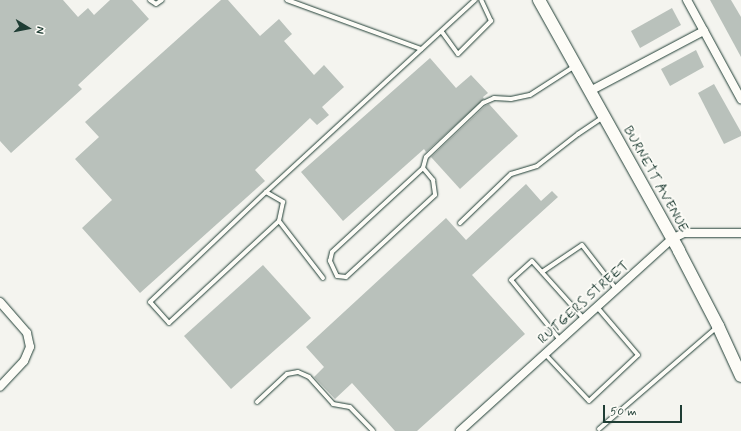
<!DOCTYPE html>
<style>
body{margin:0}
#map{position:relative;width:741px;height:431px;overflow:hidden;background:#f4f4ef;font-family:Mynerve,sans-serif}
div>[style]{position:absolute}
.building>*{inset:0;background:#b9c1bb}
.roads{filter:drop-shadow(0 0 1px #1f3d34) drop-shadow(0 0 1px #1f3d34)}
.lane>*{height:4px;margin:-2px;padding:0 2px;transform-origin:2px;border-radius:2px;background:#fdfcf7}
.street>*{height:8px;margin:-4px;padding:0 4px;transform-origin:4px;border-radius:4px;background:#fdfcf7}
.secondary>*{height:12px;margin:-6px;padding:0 6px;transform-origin:6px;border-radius:6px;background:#fdfcf7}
span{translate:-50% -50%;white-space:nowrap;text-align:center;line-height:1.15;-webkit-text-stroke:3.5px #fdfcf7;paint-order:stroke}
.street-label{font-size:14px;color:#1f3d34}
.north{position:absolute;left:8px;top:8px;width:40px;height:40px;-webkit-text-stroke:3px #fdfcf7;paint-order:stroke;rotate:100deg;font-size:11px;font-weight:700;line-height:16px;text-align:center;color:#1f3d34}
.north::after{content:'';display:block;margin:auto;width:14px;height:18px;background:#1f3d34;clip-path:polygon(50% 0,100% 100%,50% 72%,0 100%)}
.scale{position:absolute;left:603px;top:405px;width:79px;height:18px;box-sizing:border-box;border:2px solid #1f3d34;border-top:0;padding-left:5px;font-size:12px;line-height:14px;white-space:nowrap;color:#1f3d34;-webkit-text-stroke:3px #fdfcf7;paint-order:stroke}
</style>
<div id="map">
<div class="building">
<div style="clip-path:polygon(0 0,63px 0,78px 17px,88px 8px,94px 15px,110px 0,132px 0,149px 19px,78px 85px,82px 89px,11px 153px,0 141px)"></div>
<div style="clip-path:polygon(221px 0,228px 0,260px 36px,279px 19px,292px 34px,284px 41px,314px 75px,324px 65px,344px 87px,322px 107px,329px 115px,317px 125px,310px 118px,255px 170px,265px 181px,140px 293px,82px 228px,112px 200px,75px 159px,99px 137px,85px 122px)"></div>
<div style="clip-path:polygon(710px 0,731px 0,741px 17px,741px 57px)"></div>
<div style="clip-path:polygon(672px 8px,681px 25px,640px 48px,631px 31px)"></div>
<div style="clip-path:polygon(696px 50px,704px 67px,670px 86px,661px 69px)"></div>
<div style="clip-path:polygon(430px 58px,456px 88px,471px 75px,488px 93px,483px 97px,484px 99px,426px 152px,424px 149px,343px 221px,301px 172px)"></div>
<div style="clip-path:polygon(714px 84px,741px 132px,741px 136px,724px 144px,698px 93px)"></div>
<div style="clip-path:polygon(489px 104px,518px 136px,460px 189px,431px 157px,485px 106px)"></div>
<div style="clip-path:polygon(526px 184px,541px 201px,552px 191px,558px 197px,472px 275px,525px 334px,417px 431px,395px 431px,352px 383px,335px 399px,314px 377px,324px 367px,306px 347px,446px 218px,466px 240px)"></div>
<div style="clip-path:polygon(263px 265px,311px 318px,231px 389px,184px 336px)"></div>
</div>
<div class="roads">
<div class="lane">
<div style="left:150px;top:0;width:7px;rotate:34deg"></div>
<div style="left:156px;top:4px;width:7px;rotate:-34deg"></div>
<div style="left:287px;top:0;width:143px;rotate:20.1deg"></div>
<div style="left:442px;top:32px;width:27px;rotate:54deg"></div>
<div style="left:458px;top:54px;width:47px;rotate:-45deg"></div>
<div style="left:491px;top:21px;width:23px;rotate:-115deg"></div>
<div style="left:423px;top:168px;width:16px;rotate:50deg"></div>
<div style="left:433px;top:180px;width:15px;rotate:82deg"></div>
<div style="left:435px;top:195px;width:121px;rotate:137.3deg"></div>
<div style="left:346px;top:277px;width:9px;rotate:-174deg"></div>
<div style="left:337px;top:276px;width:17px;rotate:-115deg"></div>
<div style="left:330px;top:261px;width:9px;rotate:-77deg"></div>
<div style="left:332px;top:252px;width:124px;rotate:-42.7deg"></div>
<div style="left:423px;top:168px;width:11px;rotate:-75deg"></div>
<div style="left:426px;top:157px;width:79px;rotate:-43.5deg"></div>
<div style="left:483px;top:103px;width:12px;rotate:-24deg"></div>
<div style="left:494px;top:98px;width:17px;rotate:3deg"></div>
<div style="left:511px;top:99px;width:19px;rotate:-12deg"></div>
<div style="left:530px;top:95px;width:54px;rotate:-32.8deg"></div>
<div style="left:266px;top:192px;width:20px;rotate:30deg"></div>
<div style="left:283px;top:202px;width:19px;rotate:102deg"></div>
<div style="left:460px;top:223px;width:71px;rotate:-43.9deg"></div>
<div style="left:511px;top:174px;width:27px;rotate:-17deg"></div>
<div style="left:537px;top:166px;width:52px;rotate:-38deg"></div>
<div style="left:578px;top:134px;width:30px;rotate:-34deg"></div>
<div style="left:542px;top:272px;width:48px;rotate:-34deg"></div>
<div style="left:582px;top:245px;width:56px;rotate:52.3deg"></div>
<div style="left:323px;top:278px;width:72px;rotate:-127.7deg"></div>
<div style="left:279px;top:221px;width:150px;rotate:137.2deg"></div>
<div style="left:169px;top:323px;width:28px;rotate:-132deg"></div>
<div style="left:150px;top:302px;width:160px;rotate:-43.5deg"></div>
<div style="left:266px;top:192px;width:284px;rotate:-42.6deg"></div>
<div style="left:560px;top:340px;width:77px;rotate:-129.2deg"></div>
<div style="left:511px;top:280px;width:28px;rotate:-42deg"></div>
<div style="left:532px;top:261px;width:78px;rotate:48.1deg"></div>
<div style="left:545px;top:354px;width:64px;rotate:46.9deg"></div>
<div style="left:589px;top:401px;width:67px;rotate:-43.2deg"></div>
<div style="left:638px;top:355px;width:63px;rotate:-130.5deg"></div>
<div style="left:257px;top:402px;width:41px;rotate:-43deg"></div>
<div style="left:287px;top:374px;width:11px;rotate:-10deg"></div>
<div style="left:298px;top:372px;width:12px;rotate:24deg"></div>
<div style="left:309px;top:377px;width:36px;rotate:48deg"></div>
<div style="left:333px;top:404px;width:17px;rotate:10deg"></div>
<div style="left:350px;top:407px;width:33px;rotate:46deg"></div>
<div style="left:599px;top:429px;width:156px;rotate:-40.8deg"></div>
</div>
<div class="street">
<div style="left:687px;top:0;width:113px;rotate:61.4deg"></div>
<div style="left:590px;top:91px;width:129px;rotate:-27.8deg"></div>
<div style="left:0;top:302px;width:41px;rotate:48.9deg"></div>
<div style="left:27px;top:333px;width:14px;rotate:78deg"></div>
<div style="left:30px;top:347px;width:15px;rotate:113deg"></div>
<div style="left:24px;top:361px;width:35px;rotate:133deg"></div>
<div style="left:460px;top:431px;width:286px;rotate:-42.2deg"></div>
<div style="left:672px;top:239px;width:13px;rotate:-27deg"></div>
<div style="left:684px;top:233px;width:57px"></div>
</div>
<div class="secondary">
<div style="left:539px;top:0;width:287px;rotate:60.8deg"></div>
<div style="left:679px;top:251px;width:85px;rotate:62.5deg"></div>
<div style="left:718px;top:326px;width:55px;rotate:65.3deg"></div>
</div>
</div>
<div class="street-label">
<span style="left:656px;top:179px;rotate:61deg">BURNETT AVENUE</span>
<span style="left:583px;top:302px;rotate:-42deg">RUTGERS STREET</span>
</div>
<div class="north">N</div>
<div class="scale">50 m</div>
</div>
